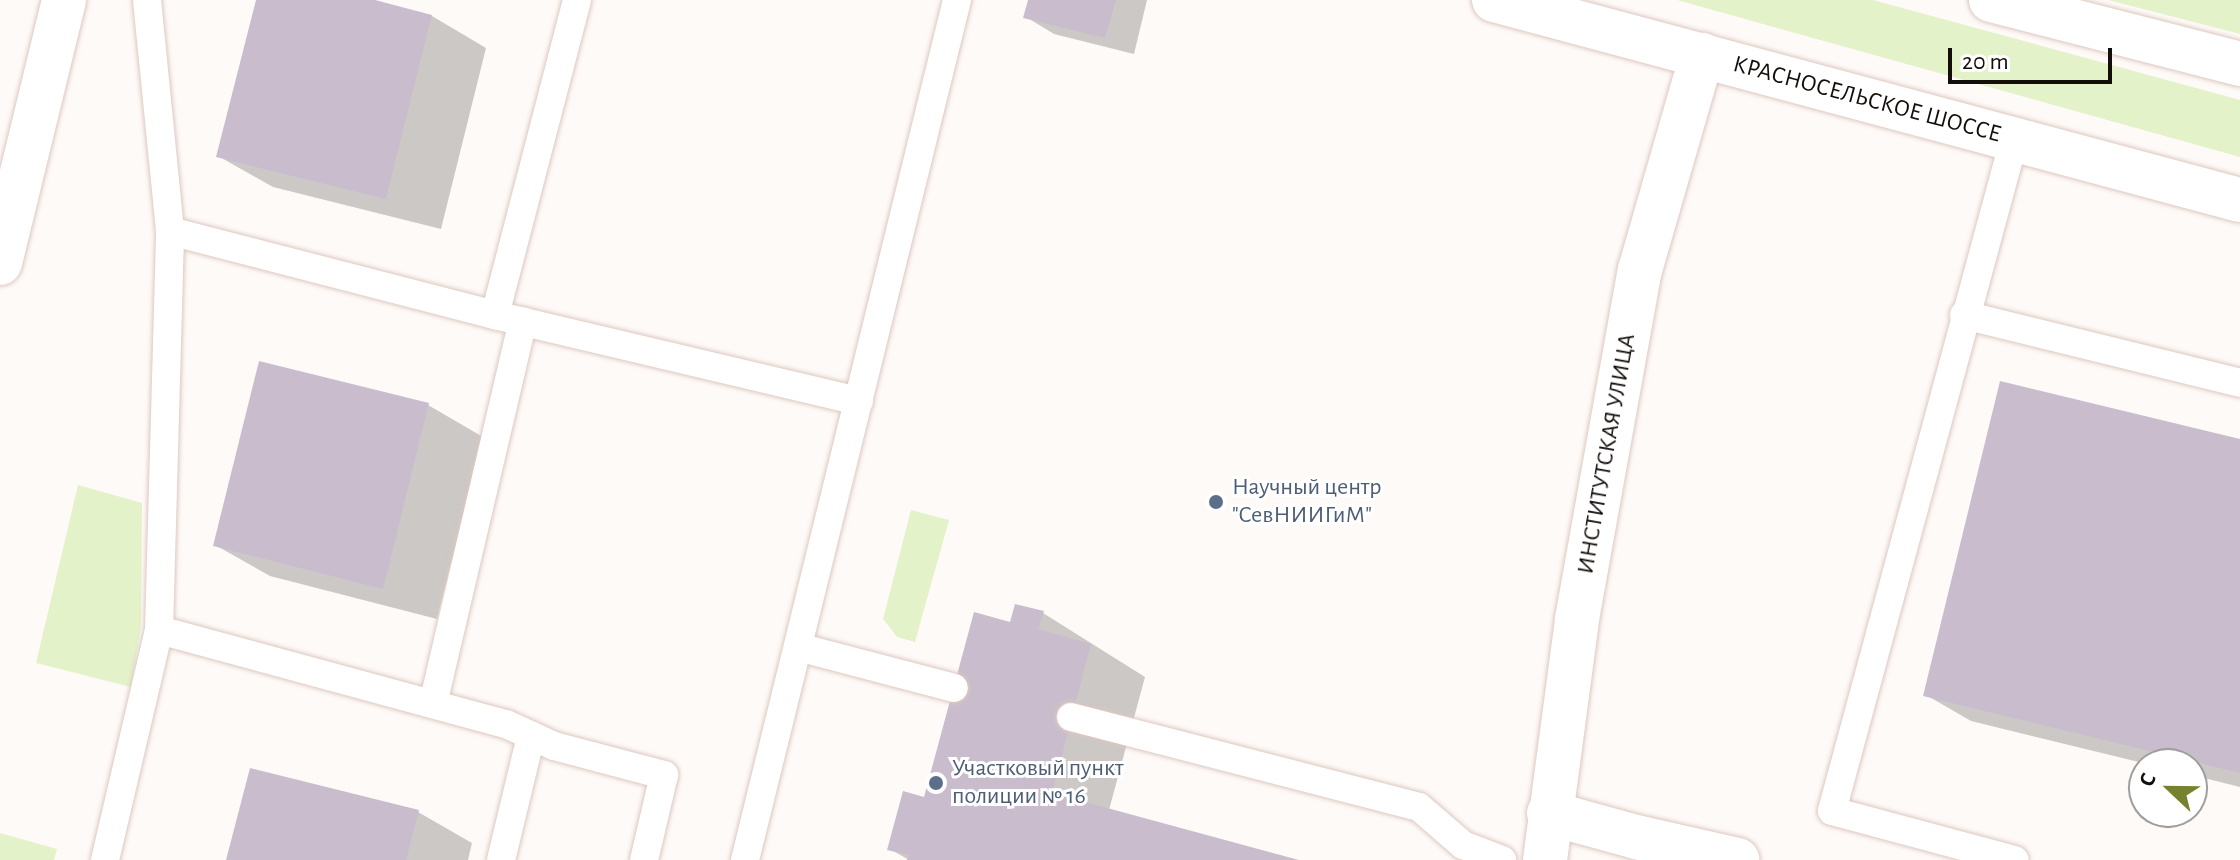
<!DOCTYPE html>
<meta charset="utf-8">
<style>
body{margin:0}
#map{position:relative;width:2240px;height:860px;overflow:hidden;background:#fefaf8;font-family:"Alegreya Sans",sans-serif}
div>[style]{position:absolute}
.green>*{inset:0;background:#e4f2ca}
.shadow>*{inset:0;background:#0003}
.building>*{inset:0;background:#c9bdcd}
.roads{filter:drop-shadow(0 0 2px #dcc8bf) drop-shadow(0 0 2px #dcc8bf)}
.lane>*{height:28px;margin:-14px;padding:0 14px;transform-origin:14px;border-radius:14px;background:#fff}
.street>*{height:44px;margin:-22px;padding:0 22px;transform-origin:22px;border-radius:22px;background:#fff}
.secondary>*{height:44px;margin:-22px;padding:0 22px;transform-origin:22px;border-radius:22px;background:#fff}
.dots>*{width:22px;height:22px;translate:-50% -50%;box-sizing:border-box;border:4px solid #fff;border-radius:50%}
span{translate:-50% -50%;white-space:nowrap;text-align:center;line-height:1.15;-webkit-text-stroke:6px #fff;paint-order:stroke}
.street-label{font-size:24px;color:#140e0b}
.service-label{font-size:24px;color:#4e5e75}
.left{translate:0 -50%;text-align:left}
.north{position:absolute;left:2128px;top:748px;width:80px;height:80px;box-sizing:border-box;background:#fff;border:2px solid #a19f9d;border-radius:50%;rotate:292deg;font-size:22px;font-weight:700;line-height:32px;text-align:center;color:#140e0b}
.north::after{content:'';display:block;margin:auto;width:28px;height:36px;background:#78812d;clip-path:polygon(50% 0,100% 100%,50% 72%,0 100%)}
.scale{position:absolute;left:1948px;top:48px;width:164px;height:36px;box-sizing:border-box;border:4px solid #140e0b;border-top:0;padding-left:10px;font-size:24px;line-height:28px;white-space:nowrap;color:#140e0b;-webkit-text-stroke:6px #fff;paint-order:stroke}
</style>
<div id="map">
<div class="green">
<div style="clip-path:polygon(1677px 0,1873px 0,2240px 100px,2240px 157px)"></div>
<div style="clip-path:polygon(2108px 0,2240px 0,2240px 34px)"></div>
<div style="clip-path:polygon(78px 485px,142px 503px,141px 626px,131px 687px,36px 663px)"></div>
<div style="clip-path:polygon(911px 510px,949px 520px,915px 642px,897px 637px,883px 619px)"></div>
<div style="clip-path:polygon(0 833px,57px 849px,54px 860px,0 860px)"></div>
</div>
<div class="shadow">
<div style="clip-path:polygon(258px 0,367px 0,432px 16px,486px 48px,441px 229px,273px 187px,218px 156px)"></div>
<div style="clip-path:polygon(1030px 0,1147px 0,1134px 54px,1054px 34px,1026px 17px)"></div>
<div style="clip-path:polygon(261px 363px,428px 405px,483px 437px,437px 619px,270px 576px,215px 545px)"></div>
<div style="clip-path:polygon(2240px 441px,2240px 787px,2192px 775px,2192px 764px,2147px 764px,1971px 721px,1926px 695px)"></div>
<div style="clip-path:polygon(1043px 613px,1145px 677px,1109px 810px,1295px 860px,909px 860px,890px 849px,926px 799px,1011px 624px)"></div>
<div style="clip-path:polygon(418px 812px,472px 843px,468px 860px,228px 860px)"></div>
</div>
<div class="building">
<div style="clip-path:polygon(256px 0,375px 0,432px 15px,386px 199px,216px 157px)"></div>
<div style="clip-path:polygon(1028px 0,1116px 0,1105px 38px,1023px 18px)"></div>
<div style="clip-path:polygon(259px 361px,429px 403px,383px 589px,213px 546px)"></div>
<div style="clip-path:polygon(2000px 381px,2240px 439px,2240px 773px,1923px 696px)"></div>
<div style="clip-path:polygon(1015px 604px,1044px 611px,1038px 629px,1091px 644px,1052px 793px,1299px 860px,907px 860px,909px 855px,887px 850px,903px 791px,924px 797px,974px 612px,1010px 622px)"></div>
<div style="clip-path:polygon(250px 768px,419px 810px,406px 860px,226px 860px)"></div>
</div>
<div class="roads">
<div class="lane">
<div style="left:147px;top:0;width:232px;rotate:84.3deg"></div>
<div style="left:170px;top:231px;width:336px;rotate:14.5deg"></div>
<div style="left:495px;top:315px;width:374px;rotate:13.3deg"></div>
<div style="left:2014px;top:140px;width:695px;rotate:105.18deg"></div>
<div style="left:1832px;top:811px;width:189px;rotate:15deg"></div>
<div style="left:495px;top:315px;width:325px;rotate:-75.4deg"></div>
<div style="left:1964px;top:315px;width:284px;rotate:13.8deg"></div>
<div style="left:159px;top:630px;width:360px;rotate:15.2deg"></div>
<div style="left:506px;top:724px;width:53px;rotate:24.6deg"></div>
<div style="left:554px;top:746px;width:114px;rotate:14.8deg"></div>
<div style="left:664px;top:775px;width:87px;rotate:103.2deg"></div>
<div style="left:798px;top:647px;width:161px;rotate:14.7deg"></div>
<div style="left:433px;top:704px;width:393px;rotate:-76.8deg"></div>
<div style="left:1071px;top:717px;width:359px;rotate:14.5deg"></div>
<div style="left:1419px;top:807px;width:58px;rotate:40.8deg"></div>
<div style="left:1463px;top:845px;width:42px;rotate:21deg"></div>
<div style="left:105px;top:860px;width:236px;rotate:-76.8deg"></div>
<div style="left:159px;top:630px;width:399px;rotate:-88.4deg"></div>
<div style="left:501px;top:860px;width:128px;rotate:-76.4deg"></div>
<div style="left:745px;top:860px;width:886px;rotate:-76.15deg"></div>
</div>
<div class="street">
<div style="left:1494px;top:0;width:772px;rotate:15.01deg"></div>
<div style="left:0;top:263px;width:271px;rotate:-76.3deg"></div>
<div style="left:1549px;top:813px;width:90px;rotate:15.4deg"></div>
<div style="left:1636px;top:837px;width:104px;rotate:12.8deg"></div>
<div style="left:1545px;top:860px;width:243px;rotate:-82.4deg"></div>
<div style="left:1577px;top:619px;width:355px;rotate:-79.8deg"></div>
<div style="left:1640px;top:270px;width:224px;rotate:-73.9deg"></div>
</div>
<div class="secondary">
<div style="left:1991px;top:0;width:257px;rotate:14.4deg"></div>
</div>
</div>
<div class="dots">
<div style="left:1216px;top:502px;background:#5c6f8a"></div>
<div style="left:936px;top:783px;background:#5c6f8a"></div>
</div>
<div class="street-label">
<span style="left:1867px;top:100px;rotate:15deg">КРАСНОСЕЛЬСКОЕ ШОССЕ</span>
<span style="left:1607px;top:454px;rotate:-80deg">ИНСТИТУТСКАЯ УЛИЦА</span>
</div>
<div class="service-label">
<span class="left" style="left:1232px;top:502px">Научный центр<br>"СевНИИГиМ"</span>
<span class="left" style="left:952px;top:783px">Участковый пункт<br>полиции № 16</span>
</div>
<div class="north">С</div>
<div class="scale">20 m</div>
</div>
